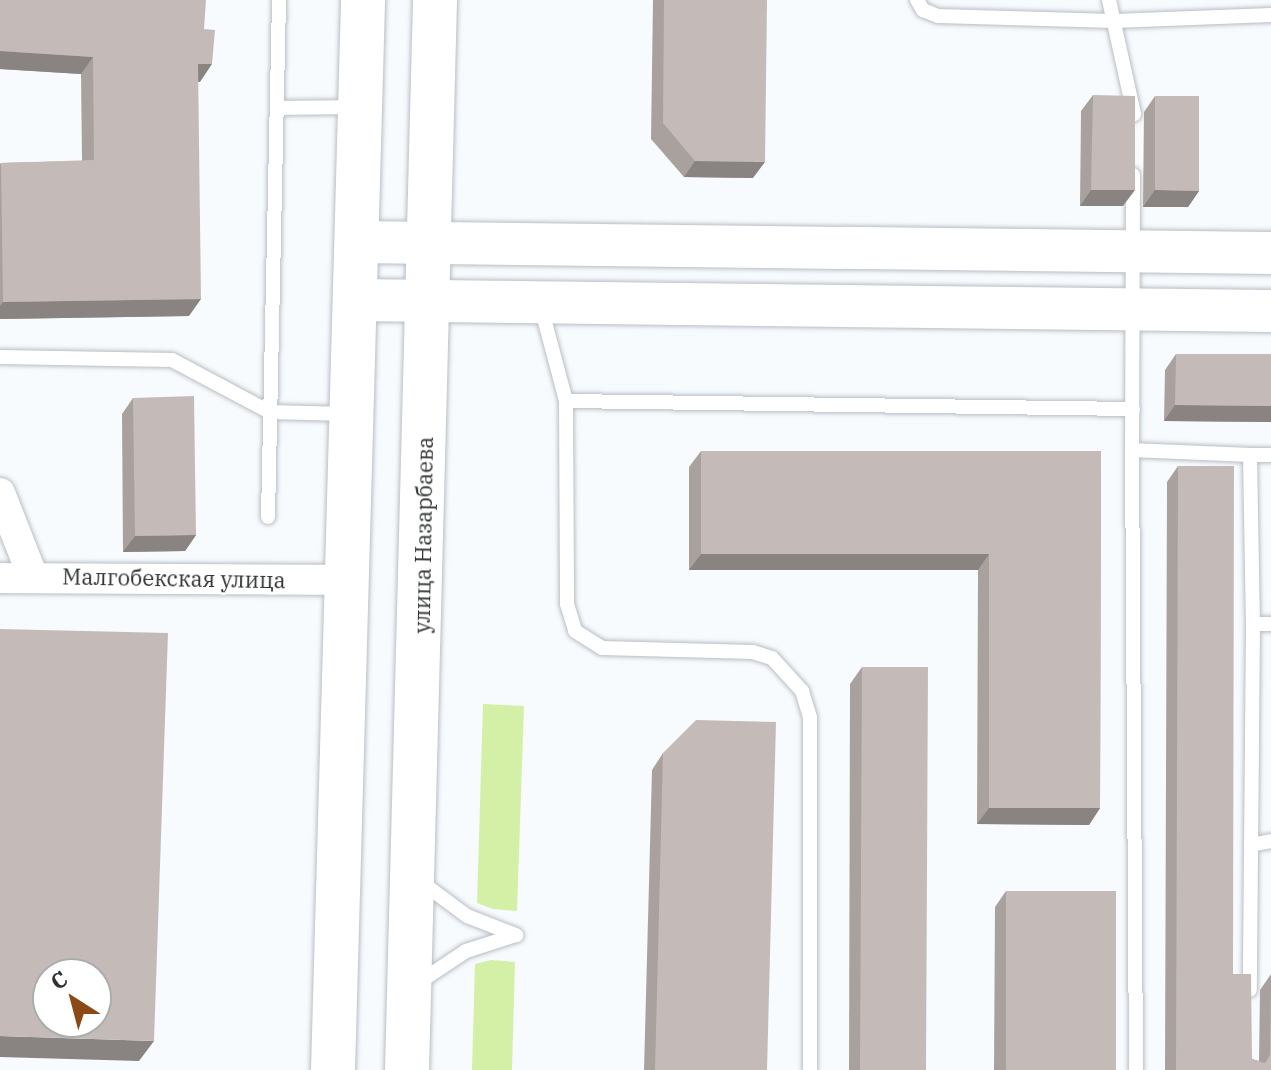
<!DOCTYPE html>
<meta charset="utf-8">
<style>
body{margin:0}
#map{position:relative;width:1271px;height:1070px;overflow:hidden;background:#f7fbfe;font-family:"IBM Plex Serif",serif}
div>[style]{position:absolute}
.green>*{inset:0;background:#d4f0a7}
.roads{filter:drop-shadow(0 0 2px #b8bec4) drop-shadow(0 0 2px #b8bec4)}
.lane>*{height:14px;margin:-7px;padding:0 7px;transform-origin:7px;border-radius:7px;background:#fff}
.street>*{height:30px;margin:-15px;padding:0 15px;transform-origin:15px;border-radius:15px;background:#fff}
.secondary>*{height:42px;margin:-21px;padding:0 21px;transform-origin:21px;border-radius:21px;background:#fff}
.primary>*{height:44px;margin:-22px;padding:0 22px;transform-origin:22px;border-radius:22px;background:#fff}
.wall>*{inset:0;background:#a9a19e}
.shaded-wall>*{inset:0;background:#898381}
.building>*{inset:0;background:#c4bbb8}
span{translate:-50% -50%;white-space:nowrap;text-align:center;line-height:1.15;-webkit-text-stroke:6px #fff;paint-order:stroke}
.street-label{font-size:22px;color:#2e3133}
.north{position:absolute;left:32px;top:958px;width:80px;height:80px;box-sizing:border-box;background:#fff;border:2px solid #abadad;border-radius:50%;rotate:324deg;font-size:22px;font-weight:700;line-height:32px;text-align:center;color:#2e3133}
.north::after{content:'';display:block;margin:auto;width:28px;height:36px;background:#8a4915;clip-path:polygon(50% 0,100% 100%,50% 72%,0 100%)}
</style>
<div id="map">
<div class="green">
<div style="clip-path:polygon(483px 704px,524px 706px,517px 911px,493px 909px,477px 903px)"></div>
<div style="clip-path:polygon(491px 960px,515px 962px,512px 1070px,472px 1070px,475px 964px)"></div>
</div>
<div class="roads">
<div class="lane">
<div style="left:917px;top:0;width:12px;rotate:59deg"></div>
<div style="left:923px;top:10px;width:16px;rotate:22deg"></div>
<div style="left:938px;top:16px;width:176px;rotate:1.6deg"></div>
<div style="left:1114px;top:21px;width:157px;rotate:-2.2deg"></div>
<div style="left:1109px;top:0;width:117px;rotate:77.6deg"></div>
<div style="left:277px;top:108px;width:79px;rotate:-0.7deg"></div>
<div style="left:1133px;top:175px;width:275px;rotate:90.2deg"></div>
<div style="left:1132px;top:450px;width:118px;rotate:2.4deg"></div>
<div style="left:1250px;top:455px;width:169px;rotate:89deg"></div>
<div style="left:1253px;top:624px;width:366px;rotate:90.5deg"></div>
<div style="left:541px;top:307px;width:97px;rotate:75.1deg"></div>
<div style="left:566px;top:401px;width:203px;rotate:89.7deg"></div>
<div style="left:567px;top:604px;width:28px;rotate:73deg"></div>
<div style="left:575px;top:631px;width:32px;rotate:32deg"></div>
<div style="left:602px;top:648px;width:151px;rotate:1.5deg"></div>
<div style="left:753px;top:652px;width:20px;rotate:18deg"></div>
<div style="left:772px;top:658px;width:45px;rotate:47.7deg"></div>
<div style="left:802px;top:691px;width:28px;rotate:73deg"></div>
<div style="left:810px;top:718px;width:352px;rotate:90deg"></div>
<div style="left:0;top:357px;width:172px;rotate:1deg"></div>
<div style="left:172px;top:360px;width:111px;rotate:28deg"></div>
<div style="left:270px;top:412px;width:77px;rotate:1.5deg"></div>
<div style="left:566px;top:401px;width:567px;rotate:0.81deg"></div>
<div style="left:1132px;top:450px;width:620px;rotate:89.63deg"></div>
<div style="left:1250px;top:455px;width:21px"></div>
<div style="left:268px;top:517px;width:517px;rotate:-88.78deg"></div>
<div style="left:1253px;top:624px;width:18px"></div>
<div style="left:1251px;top:845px;width:20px;rotate:-11deg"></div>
<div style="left:420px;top:881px;width:59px;rotate:36.7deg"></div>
<div style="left:467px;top:916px;width:53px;rotate:21.2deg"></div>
<div style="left:415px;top:985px;width:61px;rotate:-33.7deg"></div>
<div style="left:466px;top:951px;width:52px;rotate:-17.7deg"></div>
</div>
<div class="street">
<div style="left:0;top:493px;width:90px;rotate:68.6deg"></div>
<div style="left:0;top:578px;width:347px;rotate:0.3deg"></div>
</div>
<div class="secondary">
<div style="left:356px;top:242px;width:915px;rotate:0.69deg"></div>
<div style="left:354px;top:300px;width:917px;rotate:0.69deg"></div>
</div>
<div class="primary">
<div style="left:333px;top:1070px;width:1070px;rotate:-88.39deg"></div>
<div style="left:407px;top:1070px;width:1070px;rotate:-88.5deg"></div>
</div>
</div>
<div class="wall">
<div style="clip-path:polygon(0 0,200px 82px,198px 82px,189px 316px,0 319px,0 164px,1px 163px,82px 161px,81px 74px,0 69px)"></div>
<div style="clip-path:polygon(653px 0,767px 0,753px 178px,684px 177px,651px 139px)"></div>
<div style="clip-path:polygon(1093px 95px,1123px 206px,1080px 206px,1081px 111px)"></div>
<div style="clip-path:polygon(1155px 96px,1199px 191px,1188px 207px,1143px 207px,1144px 112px)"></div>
<div style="clip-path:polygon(1176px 354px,1271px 354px,1271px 422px,1164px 421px,1165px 370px)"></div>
<div style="clip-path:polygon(133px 398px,196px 535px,185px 551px,123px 552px,122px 414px)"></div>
<div style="clip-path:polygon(701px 451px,1101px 451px,1100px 808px,1089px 825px,977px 824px,978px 570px,689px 570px,689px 467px)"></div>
<div style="clip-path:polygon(1178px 466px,1233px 974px,1252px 1059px,1259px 1061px,1260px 990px,1271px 974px,1271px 1070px,1165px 1070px,1167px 482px)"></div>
<div style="clip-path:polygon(862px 667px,926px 1070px,849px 1070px,850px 684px)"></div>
<div style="clip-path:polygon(663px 753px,767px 1070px,644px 1070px,652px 770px)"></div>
<div style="clip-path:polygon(1006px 891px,1116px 1070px,994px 1070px,995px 907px)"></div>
</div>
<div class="shaded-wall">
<div style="clip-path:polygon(0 51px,93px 57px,81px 74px,0 69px)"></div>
<div style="clip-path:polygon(198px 64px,212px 64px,200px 82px,186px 81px)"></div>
<div style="clip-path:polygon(695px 161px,765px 162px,753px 178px,684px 177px)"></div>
<div style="clip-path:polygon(1091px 190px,1135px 190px,1123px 206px,1080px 206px)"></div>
<div style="clip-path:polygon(1155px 190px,1199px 191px,1188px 207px,1143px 207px)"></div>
<div style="clip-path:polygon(201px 299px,189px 316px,0 319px,0 306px,3px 302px)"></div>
<div style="clip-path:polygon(1175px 405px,1271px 406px,1271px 422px,1164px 421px)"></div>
<div style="clip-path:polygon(196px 535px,185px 551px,123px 552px,135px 536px)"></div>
<div style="clip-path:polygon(701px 554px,989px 554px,978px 570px,689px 570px)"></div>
<div style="clip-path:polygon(989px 808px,1100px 808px,1089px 825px,977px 824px)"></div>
<div style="clip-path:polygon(0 1036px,154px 1041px,139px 1061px,0 1057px)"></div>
</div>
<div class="building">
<div style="clip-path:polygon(0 0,206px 0,204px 29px,215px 30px,212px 64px,198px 64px,201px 299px,3px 302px,1px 163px,94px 160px,93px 57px,0 51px)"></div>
<div style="clip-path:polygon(664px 0,767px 0,765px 162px,695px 161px,663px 123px)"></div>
<div style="clip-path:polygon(1093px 95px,1135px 96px,1135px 190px,1091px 190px)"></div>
<div style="clip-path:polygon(1155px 96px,1199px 96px,1199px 191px,1155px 190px)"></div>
<div style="clip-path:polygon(1176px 354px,1271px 354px,1271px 406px,1175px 405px)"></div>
<div style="clip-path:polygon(194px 396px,196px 535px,135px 536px,133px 398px)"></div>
<div style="clip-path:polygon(701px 451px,1101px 451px,1100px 808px,989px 808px,989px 554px,701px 554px)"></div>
<div style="clip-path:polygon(1178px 466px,1234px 466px,1233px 974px,1251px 974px,1252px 1059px,1265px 1063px,1270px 1055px,1271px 984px,1271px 1070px,1176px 1070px)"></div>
<div style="clip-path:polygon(evenodd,0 629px,168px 633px,154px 1041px,0 1036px,0 629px,48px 974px,96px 974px,96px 1022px,48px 1022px,48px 974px)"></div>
<div style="clip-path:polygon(862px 667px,928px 667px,926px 1070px,860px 1070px)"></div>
<div style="clip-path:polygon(696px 720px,776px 722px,767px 1070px,655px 1070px,663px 753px)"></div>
<div style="clip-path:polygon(1006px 891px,1116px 891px,1116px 1070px,1006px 1070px)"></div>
</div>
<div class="street-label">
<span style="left:423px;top:535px;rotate:-89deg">улица Назарбаева</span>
<span style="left:174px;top:578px;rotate:1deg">Малгобекская улица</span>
</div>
<div class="north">С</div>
</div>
